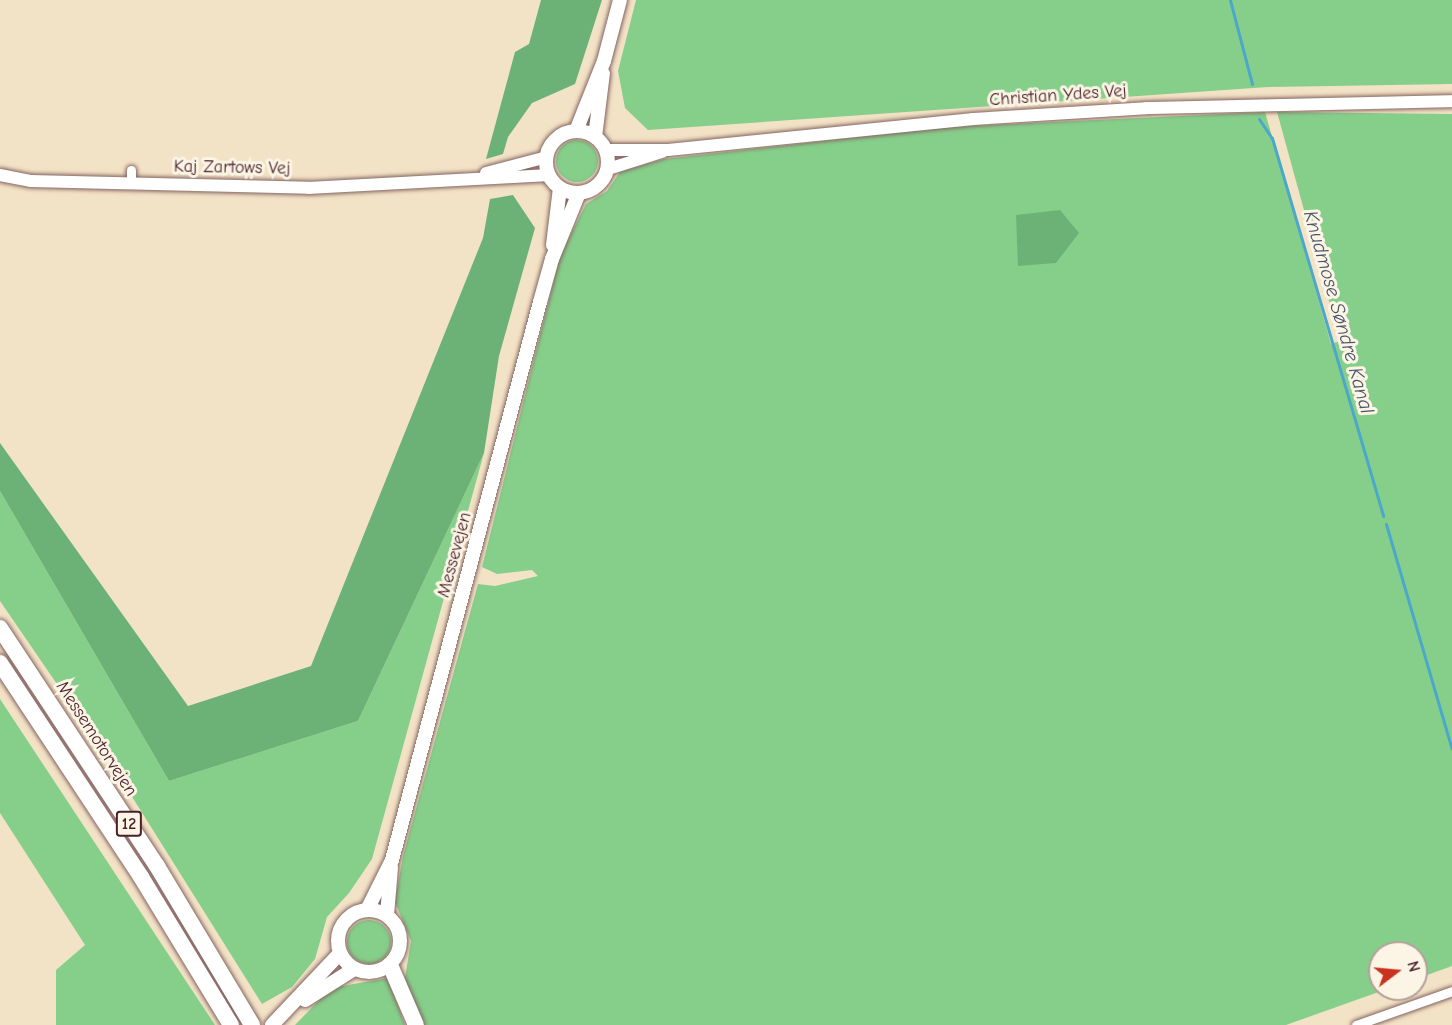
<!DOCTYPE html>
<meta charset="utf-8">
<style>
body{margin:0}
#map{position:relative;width:1452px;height:1025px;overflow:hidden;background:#f3e3c6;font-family:"Comic Neue",sans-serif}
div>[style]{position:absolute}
.green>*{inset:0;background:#86cf8b}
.round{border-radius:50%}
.forest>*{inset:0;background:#6cb277}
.stream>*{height:3px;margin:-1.5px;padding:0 1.5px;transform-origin:1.5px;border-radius:1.5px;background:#4ca8ca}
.roads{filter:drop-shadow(0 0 2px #856461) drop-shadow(0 0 2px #856461)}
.minor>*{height:9px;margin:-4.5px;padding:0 4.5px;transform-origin:4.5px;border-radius:4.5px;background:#fff}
.tertiary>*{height:12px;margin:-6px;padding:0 6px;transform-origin:6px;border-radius:6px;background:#fff}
.secondary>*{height:14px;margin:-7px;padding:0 7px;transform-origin:7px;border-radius:7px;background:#fff}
.secondary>.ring{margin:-7px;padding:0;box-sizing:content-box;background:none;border:14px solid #fff;border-radius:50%}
.motorway>*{height:16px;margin:-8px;padding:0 8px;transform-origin:8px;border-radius:8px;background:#fff}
span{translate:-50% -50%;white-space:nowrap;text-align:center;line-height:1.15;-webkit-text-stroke:6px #fcf5e5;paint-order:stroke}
.shield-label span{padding:2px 4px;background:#fcf5e5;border:2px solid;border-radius:4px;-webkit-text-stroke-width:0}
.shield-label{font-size:16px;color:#4a1f2b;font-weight:700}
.street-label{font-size:18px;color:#4a1f2b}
.water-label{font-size:20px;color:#4b566b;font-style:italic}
.north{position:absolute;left:1368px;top:941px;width:60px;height:60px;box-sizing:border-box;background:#fcf5e5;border:2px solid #b59f9b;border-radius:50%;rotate:74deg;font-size:16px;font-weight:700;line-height:24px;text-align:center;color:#4a1f2b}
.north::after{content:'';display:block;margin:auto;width:21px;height:27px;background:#c8321e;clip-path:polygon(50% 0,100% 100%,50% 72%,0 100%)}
</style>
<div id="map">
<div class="green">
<div style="clip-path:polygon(636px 0,1452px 0,1452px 84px,1268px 87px,648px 130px,625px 108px,618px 71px)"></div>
<div style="clip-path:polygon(1265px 112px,1331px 344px,1340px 341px,1277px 112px,1452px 114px,1452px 966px,1416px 979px,1416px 953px,1380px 953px,1380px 989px,1387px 989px,1286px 1025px,419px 1025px,405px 978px,411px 941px,395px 902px,403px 856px,478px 584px,495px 586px,538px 576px,532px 570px,497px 574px,482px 567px,560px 256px,586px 204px,607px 191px,620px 172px,664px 159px,947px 127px)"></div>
<div class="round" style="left:556px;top:140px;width:42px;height:42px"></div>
<div style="clip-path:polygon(484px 453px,372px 859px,349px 893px,327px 917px,315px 959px,292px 987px,262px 1004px,109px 760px,0 601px,0 491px,169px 781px,358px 721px)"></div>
<div style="clip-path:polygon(0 699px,215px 1025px,56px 1025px,56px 970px,85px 945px,0 813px)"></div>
<div class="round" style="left:347px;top:920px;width:44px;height:44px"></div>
<div style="clip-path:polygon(388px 978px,405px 1025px,295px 1025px,331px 988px)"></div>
</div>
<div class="forest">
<div style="clip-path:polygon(541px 0,602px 0,575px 84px,532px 103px,508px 137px,503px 154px,486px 159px,515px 52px,529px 44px)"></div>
<div style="clip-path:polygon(513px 195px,535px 228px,499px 356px,484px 453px,358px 721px,169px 781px,0 491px,0 443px,188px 706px,311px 666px,483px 238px,490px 199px)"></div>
<div style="clip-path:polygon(1060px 210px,1079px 233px,1056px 263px,1018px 266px,1016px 215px)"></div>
</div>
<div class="stream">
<div style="left:1230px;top:0;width:87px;rotate:75.3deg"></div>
<div style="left:1259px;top:119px;width:23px;rotate:56deg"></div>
<div style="left:1272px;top:138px;width:394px;rotate:73.6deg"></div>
<div style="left:1386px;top:524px;width:234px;rotate:73.7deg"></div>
</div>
<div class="roads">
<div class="minor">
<div style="left:131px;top:184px;width:14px;rotate:-90deg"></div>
<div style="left:1356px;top:1025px;width:102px;rotate:-19.5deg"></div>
</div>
<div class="tertiary">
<div style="left:606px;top:150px;width:62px"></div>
<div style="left:668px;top:150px;width:307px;rotate:-5.8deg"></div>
<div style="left:973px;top:119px;width:173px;rotate:-3.6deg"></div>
<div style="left:1146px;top:108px;width:306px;rotate:-1.3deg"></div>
<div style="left:608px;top:169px;width:57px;rotate:-17.5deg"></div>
<div style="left:486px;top:173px;width:63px;rotate:-14.7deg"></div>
<div style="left:0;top:175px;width:32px;rotate:11deg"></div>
<div style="left:31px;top:181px;width:278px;rotate:1.4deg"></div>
<div style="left:309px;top:188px;width:240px;rotate:-3.1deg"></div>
</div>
<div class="secondary">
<div style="left:576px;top:131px;width:75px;rotate:-68.2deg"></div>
<div style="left:604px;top:61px;width:63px;rotate:-75.3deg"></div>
<div class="ring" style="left:546px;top:131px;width:48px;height:48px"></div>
<div style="left:595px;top:137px;width:64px;rotate:-82.9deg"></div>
<div style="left:553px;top:245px;width:57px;rotate:-83deg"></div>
<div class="ring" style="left:338px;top:910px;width:48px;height:48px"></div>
<div style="left:367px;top:910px;width:56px;rotate:-63.4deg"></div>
<div style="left:392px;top:860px;width:577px;rotate:-75.15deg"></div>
<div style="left:540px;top:302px;width:45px;rotate:-74.4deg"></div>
<div style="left:552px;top:259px;width:71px;rotate:-67.8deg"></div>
<div style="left:387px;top:915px;width:48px;rotate:-85.2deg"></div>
<div style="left:305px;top:1000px;width:58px;rotate:-32.3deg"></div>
<div style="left:272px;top:1025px;width:99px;rotate:-46.6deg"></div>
</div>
<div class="motorway">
<div style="left:0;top:628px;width:285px;rotate:56.6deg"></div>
<div style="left:157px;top:866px;width:185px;rotate:59.1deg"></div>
<div style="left:0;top:663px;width:256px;rotate:56.6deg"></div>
<div style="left:141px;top:877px;width:173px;rotate:58.7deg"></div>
<div style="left:390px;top:965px;width:65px;rotate:66.6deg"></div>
</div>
</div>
<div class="shield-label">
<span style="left:129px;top:824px">12</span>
</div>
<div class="street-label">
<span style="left:1058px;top:96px;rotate:-4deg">Christian Ydes Vej</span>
<span style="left:232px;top:168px;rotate:1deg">Kaj Zartows Vej</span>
<span style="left:455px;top:555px;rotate:-75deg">Messevejen</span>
<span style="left:96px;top:739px;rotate:57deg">Messemotorvejen</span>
</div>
<div class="water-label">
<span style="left:1339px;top:312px;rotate:74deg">Knudmose Søndre Kanal</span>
</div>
<div class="north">N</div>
</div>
